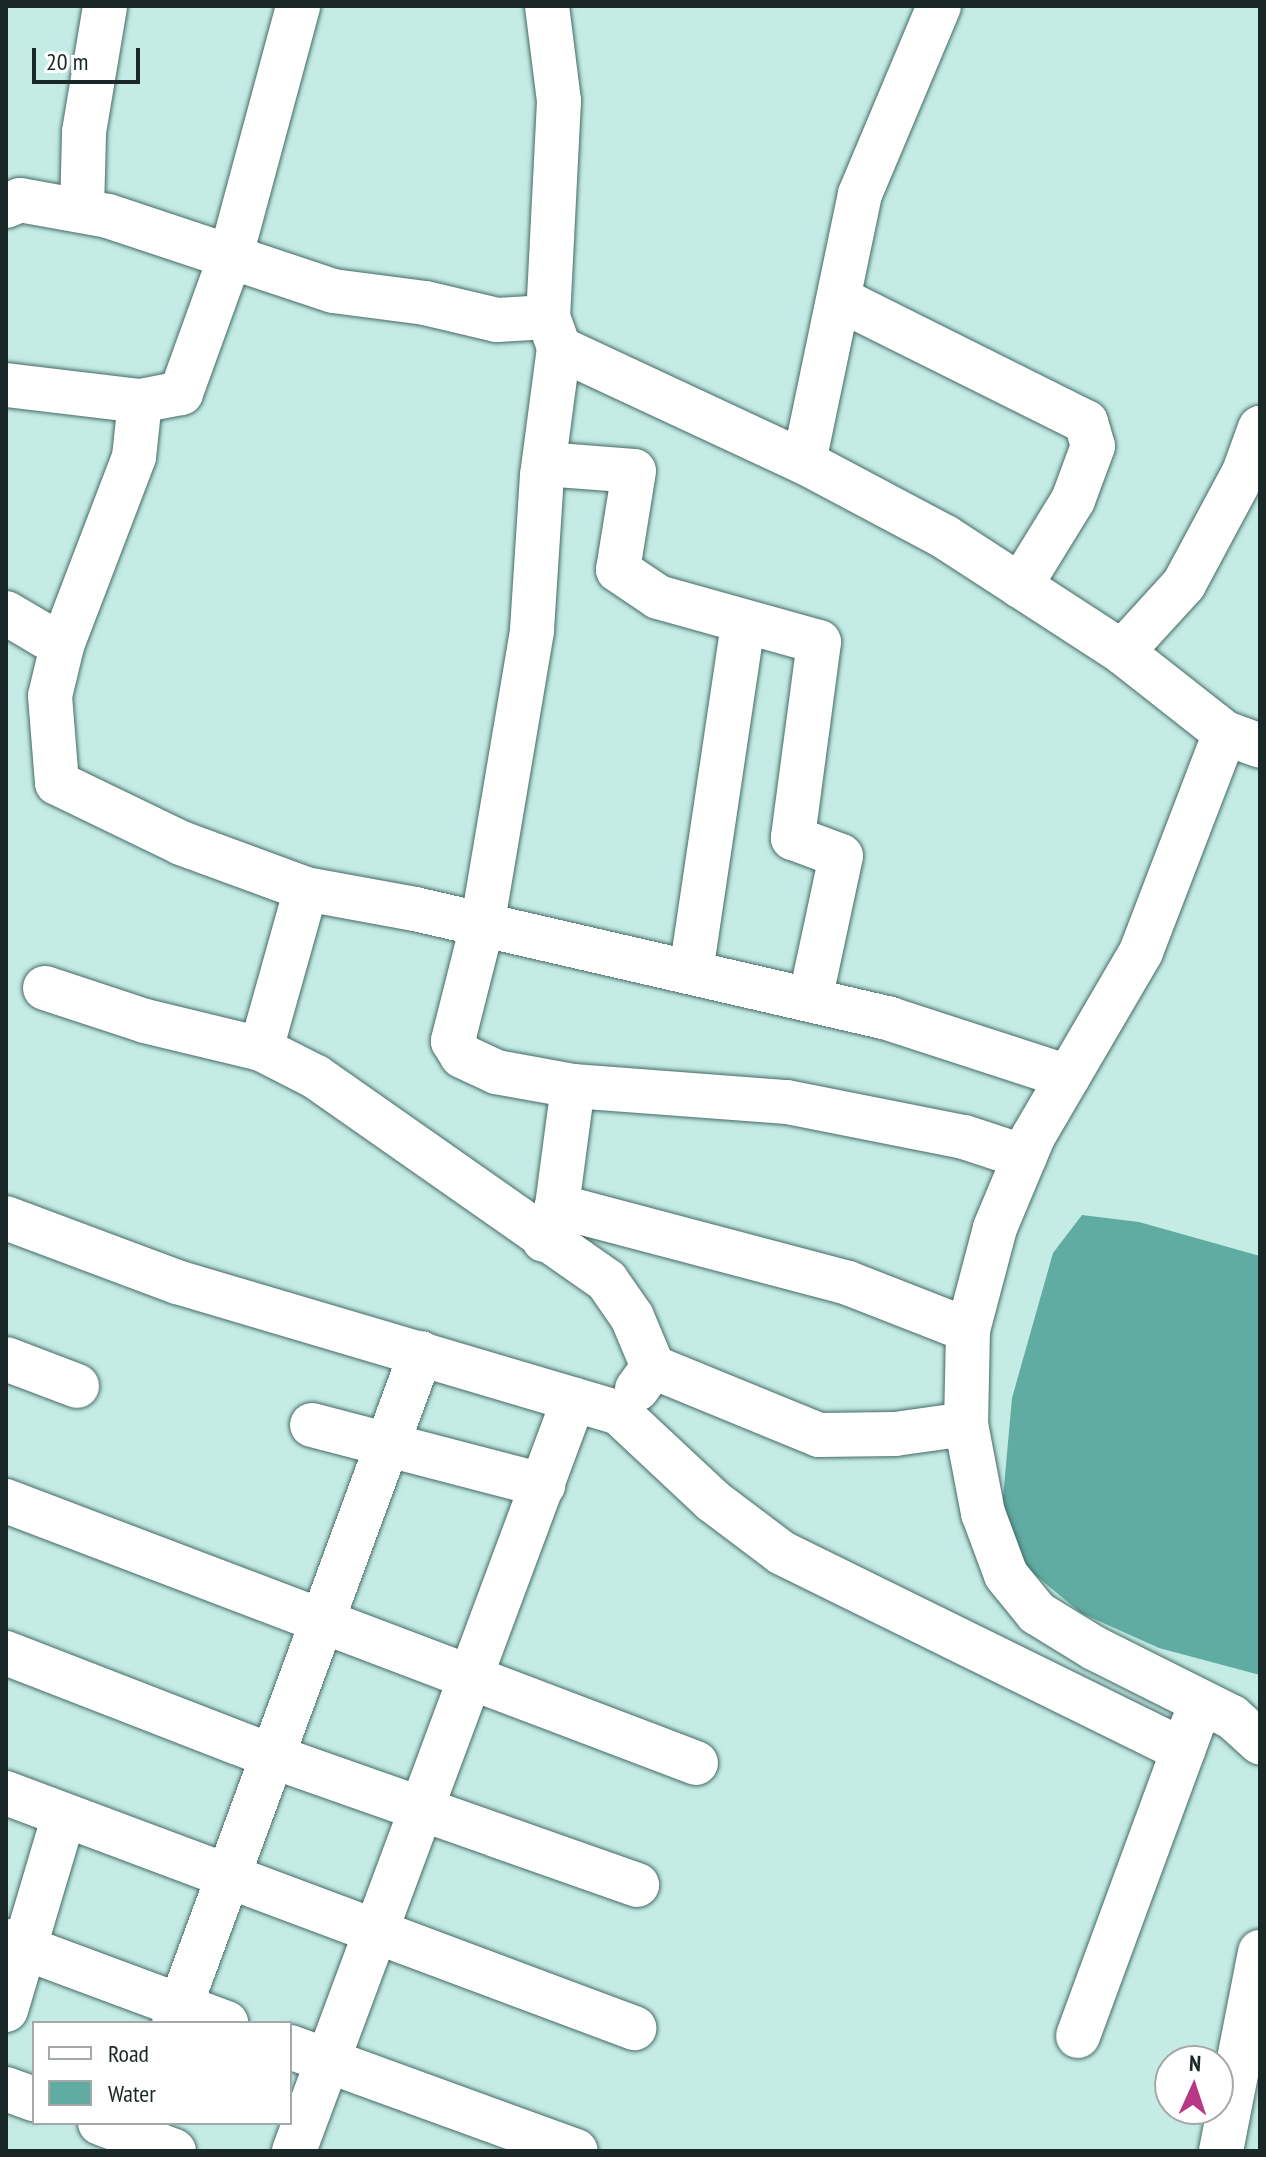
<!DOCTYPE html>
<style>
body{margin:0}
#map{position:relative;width:1266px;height:2157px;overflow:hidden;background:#c4ece5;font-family:"PT Sans Narrow",sans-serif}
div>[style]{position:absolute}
.water>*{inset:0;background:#60aca2}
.roads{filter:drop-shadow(0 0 2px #466a65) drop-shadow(0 0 2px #466a65)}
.minor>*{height:44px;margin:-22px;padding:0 22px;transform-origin:22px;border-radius:22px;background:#fff}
.major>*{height:44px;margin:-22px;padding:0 22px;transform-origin:22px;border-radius:22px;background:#fff}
span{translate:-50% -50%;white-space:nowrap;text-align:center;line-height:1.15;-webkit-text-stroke:8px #fff;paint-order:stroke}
.frame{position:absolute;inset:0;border:8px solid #192826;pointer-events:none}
.legend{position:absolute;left:32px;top:2021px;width:260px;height:104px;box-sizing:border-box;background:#fff;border:2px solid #a3a9a8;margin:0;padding:10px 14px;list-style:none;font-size:24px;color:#192826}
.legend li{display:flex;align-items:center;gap:16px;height:40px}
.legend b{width:40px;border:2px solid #a3a9a8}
.north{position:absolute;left:1154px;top:2045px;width:80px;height:80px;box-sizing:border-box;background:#fff;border:2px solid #a3a9a8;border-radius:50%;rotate:3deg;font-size:22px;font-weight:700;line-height:32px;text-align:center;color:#192826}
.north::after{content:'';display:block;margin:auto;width:28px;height:36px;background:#b73885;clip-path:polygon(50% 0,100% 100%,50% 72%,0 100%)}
.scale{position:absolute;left:32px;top:48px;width:108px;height:36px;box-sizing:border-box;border:4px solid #192826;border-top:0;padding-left:10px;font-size:24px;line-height:28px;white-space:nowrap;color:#192826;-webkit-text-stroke:6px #fff;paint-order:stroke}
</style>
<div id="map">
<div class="water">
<div style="clip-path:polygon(1082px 1215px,1139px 1222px,1260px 1256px,1260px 1675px,1159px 1648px,1081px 1613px,1028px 1569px,1002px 1509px,1012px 1398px,1053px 1253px)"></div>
</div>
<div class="roads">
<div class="minor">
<div style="left:6px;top:206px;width:15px;rotate:-23deg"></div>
<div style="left:20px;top:200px;width:89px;rotate:10.3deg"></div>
<div style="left:108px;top:216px;width:237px;rotate:18.4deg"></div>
<div style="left:333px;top:291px;width:93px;rotate:7.4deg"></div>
<div style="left:425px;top:303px;width:74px;rotate:13.3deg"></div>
<div style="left:497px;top:320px;width:51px;rotate:-3.4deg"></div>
<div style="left:82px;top:211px;width:79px;rotate:-88.5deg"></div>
<div style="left:84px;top:132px;width:128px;rotate:-80.5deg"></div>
<div style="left:839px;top:299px;width:276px;rotate:26.5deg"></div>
<div style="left:1086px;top:422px;width:25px;rotate:74deg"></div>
<div style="left:1093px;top:446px;width:58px;rotate:110.3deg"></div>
<div style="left:1073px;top:500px;width:101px;rotate:121.6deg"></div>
<div style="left:559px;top:348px;width:128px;rotate:97.6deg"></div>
<div style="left:542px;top:475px;width:156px;rotate:93.7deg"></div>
<div style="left:532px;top:631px;width:299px;rotate:99.6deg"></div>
<div style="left:482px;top:926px;width:119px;rotate:104.2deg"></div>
<div style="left:453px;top:1041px;width:17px;rotate:59deg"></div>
<div style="left:462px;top:1056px;width:38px;rotate:25deg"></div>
<div style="left:496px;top:1072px;width:78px;rotate:10.3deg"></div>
<div style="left:6px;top:385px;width:135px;rotate:6.8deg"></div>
<div style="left:140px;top:401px;width:42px;rotate:-11deg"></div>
<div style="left:181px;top:393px;width:147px;rotate:-70.1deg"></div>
<div style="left:231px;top:255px;width:258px;rotate:-74.9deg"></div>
<div style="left:140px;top:401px;width:56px;rotate:96.1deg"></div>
<div style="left:134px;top:457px;width:202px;rotate:110.9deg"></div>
<div style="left:62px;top:646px;width:51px;rotate:103.5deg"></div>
<div style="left:50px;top:696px;width:87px;rotate:85.4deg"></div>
<div style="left:57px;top:783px;width:138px;rotate:25.8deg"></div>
<div style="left:181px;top:843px;width:133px;rotate:20.2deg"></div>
<div style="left:306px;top:889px;width:111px;rotate:10.4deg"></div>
<div style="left:415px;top:909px;width:488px;rotate:13deg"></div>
<div style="left:890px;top:1019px;width:187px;rotate:18deg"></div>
<div style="left:804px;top:462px;width:274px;rotate:-78.2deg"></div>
<div style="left:860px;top:194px;width:204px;rotate:-67.2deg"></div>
<div style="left:544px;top:464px;width:90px;rotate:4.4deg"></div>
<div style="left:634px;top:471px;width:100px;rotate:99.2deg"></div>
<div style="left:618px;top:570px;width:48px;rotate:34deg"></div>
<div style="left:658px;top:597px;width:167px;rotate:15.6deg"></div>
<div style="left:819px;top:642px;width:198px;rotate:97.6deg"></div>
<div style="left:793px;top:838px;width:51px;rotate:20.6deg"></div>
<div style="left:841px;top:856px;width:147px;rotate:102.1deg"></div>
<div style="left:6px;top:613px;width:65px;rotate:30.5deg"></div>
<div style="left:1122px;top:652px;width:92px;rotate:-47.6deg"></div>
<div style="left:1184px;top:584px;width:127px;rotate:-61.8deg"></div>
<div style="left:1244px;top:472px;width:47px;rotate:-70deg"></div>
<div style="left:691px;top:972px;width:352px;rotate:-81.5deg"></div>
<div style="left:45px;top:988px;width:105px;rotate:18.3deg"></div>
<div style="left:145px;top:1021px;width:119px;rotate:13.6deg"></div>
<div style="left:261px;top:1049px;width:62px;rotate:27deg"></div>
<div style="left:316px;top:1077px;width:355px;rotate:35deg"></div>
<div style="left:607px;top:1281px;width:44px;rotate:55.2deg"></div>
<div style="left:632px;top:1317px;width:54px;rotate:67.2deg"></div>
<div style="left:261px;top:1049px;width:166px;rotate:-74.3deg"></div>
<div style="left:557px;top:1206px;width:301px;rotate:14.8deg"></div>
<div style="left:848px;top:1283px;width:129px;rotate:21.4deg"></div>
<div style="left:6px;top:1218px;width:183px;rotate:20.5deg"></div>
<div style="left:177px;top:1282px;width:461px;rotate:16.5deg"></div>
<div style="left:619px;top:1413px;width:129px;rotate:43.1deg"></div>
<div style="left:713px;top:1501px;width:86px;rotate:37deg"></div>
<div style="left:782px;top:1553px;width:447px;rotate:26.2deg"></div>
<div style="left:544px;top:1240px;width:36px;rotate:-69deg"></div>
<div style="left:557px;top:1206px;width:121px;rotate:-82.4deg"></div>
<div style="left:573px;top:1086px;width:215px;rotate:4.3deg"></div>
<div style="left:787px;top:1102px;width:180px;rotate:11.2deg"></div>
<div style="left:964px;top:1137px;width:64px;rotate:18.2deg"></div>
<div style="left:6px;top:1359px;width:76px;rotate:20.8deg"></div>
<div style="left:637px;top:1389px;width:27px;rotate:-54deg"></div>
<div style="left:653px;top:1367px;width:179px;rotate:22.3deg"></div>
<div style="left:819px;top:1435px;width:76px;rotate:-0.8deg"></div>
<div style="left:895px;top:1434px;width:72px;rotate:-8deg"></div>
<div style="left:312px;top:1425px;width:239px;rotate:14.6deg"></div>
<div style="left:6px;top:1501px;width:738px;rotate:20.79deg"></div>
<div style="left:6px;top:1653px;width:287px;rotate:21.2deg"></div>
<div style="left:274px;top:1757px;width:385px;rotate:19.4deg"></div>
<div style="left:6px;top:1793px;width:671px;rotate:20.52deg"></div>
<div style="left:6px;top:1941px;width:235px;rotate:20.4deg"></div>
<div style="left:6px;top:2010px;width:202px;rotate:-73.4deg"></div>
<div style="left:174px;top:2023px;width:714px;rotate:-69.76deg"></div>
<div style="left:1078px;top:2036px;width:333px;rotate:-69.8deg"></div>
<div style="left:290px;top:2047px;width:304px;rotate:20deg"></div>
<div style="left:6px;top:2089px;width:30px;rotate:20deg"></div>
<div style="left:100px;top:2123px;width:79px;rotate:20.7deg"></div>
<div style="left:294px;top:2151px;width:802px;rotate:-69.58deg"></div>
</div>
<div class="major">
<div style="left:547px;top:6px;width:96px;rotate:82.8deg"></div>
<div style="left:559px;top:101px;width:216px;rotate:92.9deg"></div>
<div style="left:548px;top:317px;width:33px;rotate:70deg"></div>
<div style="left:559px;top:348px;width:270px;rotate:25deg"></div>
<div style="left:804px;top:462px;width:160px;rotate:28deg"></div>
<div style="left:945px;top:537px;width:211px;rotate:33deg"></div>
<div style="left:1122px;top:652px;width:131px;rotate:38.2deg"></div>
<div style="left:1225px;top:733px;width:37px;rotate:20deg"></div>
<div style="left:1225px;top:733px;width:235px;rotate:111deg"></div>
<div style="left:1141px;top:952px;width:214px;rotate:120.3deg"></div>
<div style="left:1033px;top:1137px;width:99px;rotate:112.7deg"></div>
<div style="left:995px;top:1228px;width:106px;rotate:104.8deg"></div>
<div style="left:968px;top:1330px;width:94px;rotate:91.2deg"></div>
<div style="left:966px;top:1424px;width:91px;rotate:79.2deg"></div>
<div style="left:983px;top:1513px;width:66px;rotate:69.6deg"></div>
<div style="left:1006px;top:1575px;width:49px;rotate:50.8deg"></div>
<div style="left:1037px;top:1613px;width:67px;rotate:31.6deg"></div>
<div style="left:1094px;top:1648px;width:154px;rotate:26.6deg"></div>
<div style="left:1232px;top:1717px;width:38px;rotate:42deg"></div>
<div style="left:1221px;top:2151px;width:203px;rotate:-78.9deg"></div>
</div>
</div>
<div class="frame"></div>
<ul class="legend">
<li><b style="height:10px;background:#fff"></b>Road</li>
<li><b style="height:22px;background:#60aca2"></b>Water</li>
</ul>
<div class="north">N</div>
<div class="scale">20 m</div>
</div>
